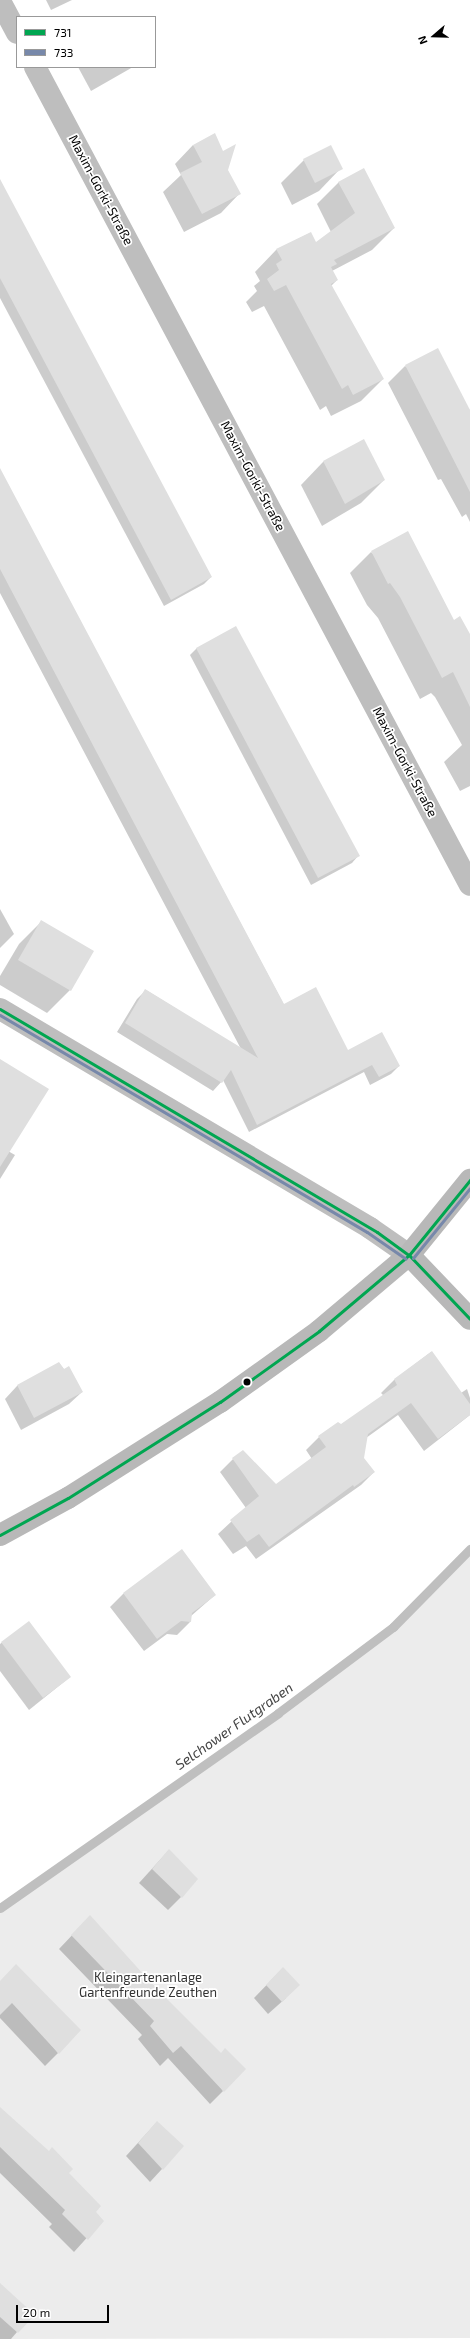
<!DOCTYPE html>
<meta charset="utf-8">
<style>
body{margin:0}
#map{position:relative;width:470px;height:2339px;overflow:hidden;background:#fff;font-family:"Exo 2",sans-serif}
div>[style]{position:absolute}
.green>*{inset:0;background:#ececec}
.shadow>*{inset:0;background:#0003}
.stream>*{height:9px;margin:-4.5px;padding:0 4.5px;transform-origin:4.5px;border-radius:4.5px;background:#bfbfbf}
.building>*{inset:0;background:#dfdfdf}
.street>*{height:22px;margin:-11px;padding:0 11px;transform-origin:11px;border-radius:11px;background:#bebebe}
.secondary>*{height:22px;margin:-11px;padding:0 11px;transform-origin:11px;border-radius:11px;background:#b8b8b8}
.bus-1>*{height:3px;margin:-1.5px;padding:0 1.5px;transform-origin:1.5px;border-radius:1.5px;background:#00a651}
.bus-2>*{height:3px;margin:-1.5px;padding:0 1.5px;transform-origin:1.5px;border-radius:1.5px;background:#78a}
.dots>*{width:11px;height:11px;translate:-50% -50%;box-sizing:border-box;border:2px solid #fff;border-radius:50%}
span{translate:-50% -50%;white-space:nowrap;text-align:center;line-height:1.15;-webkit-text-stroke:3.5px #fff;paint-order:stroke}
.street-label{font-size:13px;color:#000}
.park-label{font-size:13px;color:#333}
.water-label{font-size:14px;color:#444;font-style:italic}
.legend{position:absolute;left:16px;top:16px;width:140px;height:52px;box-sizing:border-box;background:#fff;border:1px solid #999;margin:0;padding:5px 7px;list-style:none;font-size:12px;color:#000}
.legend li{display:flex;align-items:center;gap:8px;height:20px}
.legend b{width:20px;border:1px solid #999}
.north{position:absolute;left:414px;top:16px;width:40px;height:40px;-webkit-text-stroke:3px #fff;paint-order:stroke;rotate:250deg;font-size:11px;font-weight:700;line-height:16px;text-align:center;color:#000}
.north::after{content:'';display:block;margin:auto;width:14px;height:18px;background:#000;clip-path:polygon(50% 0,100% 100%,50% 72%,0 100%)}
.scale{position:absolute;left:16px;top:2305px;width:93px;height:18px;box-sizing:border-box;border:2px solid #000;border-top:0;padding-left:5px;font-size:12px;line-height:14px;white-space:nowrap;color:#000;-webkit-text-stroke:3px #fff;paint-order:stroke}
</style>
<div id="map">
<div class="green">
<div style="clip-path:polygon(470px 1549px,470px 2338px,0 2339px,0 1909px,351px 1663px)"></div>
</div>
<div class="shadow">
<div style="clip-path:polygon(46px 0,72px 0,51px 10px)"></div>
<div style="clip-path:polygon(78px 67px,133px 67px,91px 91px)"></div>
<div style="clip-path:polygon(193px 145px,227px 170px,239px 194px,221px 213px,184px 232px,163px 192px,181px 175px,175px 164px)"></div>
<div style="clip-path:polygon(304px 160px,341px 168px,319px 191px,292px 205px,281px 183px)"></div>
<div style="clip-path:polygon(339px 182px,394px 228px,372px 250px,332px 271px,337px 280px,331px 286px,383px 379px,361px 401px,331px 416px,326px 406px,320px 410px,264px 306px,252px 312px,246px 302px,257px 291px,254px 286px,260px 281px,255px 272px,276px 250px,310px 233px,316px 244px,331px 232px,317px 204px)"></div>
<div style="clip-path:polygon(0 183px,211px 577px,204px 584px,164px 606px,0 298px)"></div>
<div style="clip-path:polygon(405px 366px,470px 410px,470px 522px,466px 514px,462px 517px,441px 479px,438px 480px,388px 383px)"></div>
<div style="clip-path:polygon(363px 441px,384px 480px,361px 503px,322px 526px,301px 485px,323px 462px)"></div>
<div style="clip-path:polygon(0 471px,284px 1005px,348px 1051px,399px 1066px,391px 1074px,370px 1085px,364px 1072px,249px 1132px,223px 1080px,213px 1091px,117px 1032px,137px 999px,146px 990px,241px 1049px,0 593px)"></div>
<div style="clip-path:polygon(371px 552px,470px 636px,470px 786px,460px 791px,444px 762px,462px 745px,435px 697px,431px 693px,420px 699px,378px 618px,367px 605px,350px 573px)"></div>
<div style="clip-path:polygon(197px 648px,358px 856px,352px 863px,311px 885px,190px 655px)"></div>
<div style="clip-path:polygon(0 909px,14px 934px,0 948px)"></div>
<div style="clip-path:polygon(41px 922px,70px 990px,47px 1013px,0 985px,0 976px,19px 944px)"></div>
<div style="clip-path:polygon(0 1060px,8px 1151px,15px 1155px,0 1179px)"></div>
<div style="clip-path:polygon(431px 1352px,461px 1393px,467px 1389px,470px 1398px,470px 1415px,424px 1451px,398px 1415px,366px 1438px,363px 1458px,374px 1472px,361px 1485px,256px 1559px,246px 1546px,233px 1554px,218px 1534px,246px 1508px,220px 1472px,233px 1459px,276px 1485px,312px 1459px,306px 1450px,319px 1437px,338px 1423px,341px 1426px,384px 1396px,381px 1393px,394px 1380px)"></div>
<div style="clip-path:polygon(59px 1363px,82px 1392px,69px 1404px,21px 1430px,5px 1399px,17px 1386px)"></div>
<div style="clip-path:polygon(182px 1551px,215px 1595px,191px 1616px,190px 1622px,177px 1635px,167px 1634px,144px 1651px,110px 1607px,123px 1594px)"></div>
<div style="clip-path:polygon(29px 1622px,70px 1677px,29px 1710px,0 1671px,0 1644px)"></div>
<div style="clip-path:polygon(169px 1850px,181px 1897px,168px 1910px,139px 1883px)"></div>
<div style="clip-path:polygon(77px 1930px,154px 1986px,223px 2091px,210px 2104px,168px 2058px,160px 2066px,138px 2039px,142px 2035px,59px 1949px)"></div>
<div style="clip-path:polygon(283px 1968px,286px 1998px,268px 2014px,254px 1998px)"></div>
<div style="clip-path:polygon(0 1982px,58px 2053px,45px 2066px,0 2018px)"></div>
<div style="clip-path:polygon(0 2108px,68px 2173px,102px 2221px,74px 2252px,49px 2227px,52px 2224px,0 2173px)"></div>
<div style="clip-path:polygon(157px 2122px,162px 2169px,150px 2182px,126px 2156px)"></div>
<div style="clip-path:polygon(0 2285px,17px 2332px,11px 2339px,0 2339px)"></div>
</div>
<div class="stream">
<div style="left:0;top:1908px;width:340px;rotate:-35deg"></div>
<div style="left:278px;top:1713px;width:144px;rotate:-36.8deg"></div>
<div style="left:393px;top:1627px;width:110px;rotate:-45.4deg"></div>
</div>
<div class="building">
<div style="clip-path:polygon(215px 133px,223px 151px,236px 144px,228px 170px,241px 194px,202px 214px,180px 173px,202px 162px,193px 145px)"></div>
<div style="clip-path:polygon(331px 145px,343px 169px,315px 183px,303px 159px)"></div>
<div style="clip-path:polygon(364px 168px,395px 228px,334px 260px,337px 264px,331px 267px,338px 280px,331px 284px,384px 379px,353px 395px,348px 385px,342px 389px,286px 285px,274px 291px,267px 279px,279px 270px,276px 264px,282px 260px,276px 249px,311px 232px,316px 242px,355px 213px,338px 182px)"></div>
<div style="clip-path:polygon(0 179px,212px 577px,171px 600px,0 278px)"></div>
<div style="clip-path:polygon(438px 348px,470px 410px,470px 492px,405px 365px)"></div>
<div style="clip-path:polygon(364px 439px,385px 480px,345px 504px,323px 461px)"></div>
<div style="clip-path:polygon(0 468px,284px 1004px,316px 987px,348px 1050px,382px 1032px,400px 1066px,379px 1077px,372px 1065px,257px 1125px,231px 1070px,222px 1083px,125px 1023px,145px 989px,258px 1058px,0 569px)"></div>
<div style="clip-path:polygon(408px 531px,454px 620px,460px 616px,470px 634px,470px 707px,453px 672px,442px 678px,400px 597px,390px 583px,388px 584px,371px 551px)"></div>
<div style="clip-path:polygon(236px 626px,360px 856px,318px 878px,196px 648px)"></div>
<div style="clip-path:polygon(41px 920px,94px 951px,71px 991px,18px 960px)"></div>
<div style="clip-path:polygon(0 1059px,49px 1089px,0 1167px)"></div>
<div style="clip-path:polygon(432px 1351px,470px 1404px,470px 1415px,438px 1439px,411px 1403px,368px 1434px,364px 1458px,375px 1472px,354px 1487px,353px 1485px,269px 1547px,259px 1534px,247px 1542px,230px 1520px,259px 1496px,232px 1458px,243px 1450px,276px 1484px,326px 1447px,318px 1436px,338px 1422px,341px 1424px,397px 1385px,394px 1379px)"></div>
<div style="clip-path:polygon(59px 1362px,64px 1369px,69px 1366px,83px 1392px,34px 1418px,17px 1385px)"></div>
<div style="clip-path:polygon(182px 1549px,216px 1595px,192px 1613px,191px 1622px,181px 1621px,157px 1639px,123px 1593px)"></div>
<div style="clip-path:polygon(29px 1621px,71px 1677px,43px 1698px,1px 1642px)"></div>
<div style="clip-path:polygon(169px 1849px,198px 1879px,182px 1898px,152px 1869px)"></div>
<div style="clip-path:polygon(90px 1915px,154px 1986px,221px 2053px,225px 2048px,246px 2069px,224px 2092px,181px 2046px,173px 2053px,150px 2026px,154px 2021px,71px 1935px)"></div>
<div style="clip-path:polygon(16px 1964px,81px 2030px,59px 2054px,12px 2003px,0 2015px,0 1981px)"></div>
<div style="clip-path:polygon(283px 1967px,300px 1985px,282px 2002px,266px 1985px)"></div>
<div style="clip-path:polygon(0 2107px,49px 2151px,52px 2147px,73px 2169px,69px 2173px,101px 2206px,96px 2212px,104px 2221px,88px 2240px,62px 2214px,65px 2210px,0 2147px)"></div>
<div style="clip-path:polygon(157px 2121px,184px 2146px,163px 2170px,138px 2143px)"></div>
<div style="clip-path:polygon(0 2283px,35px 2315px,18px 2333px,0 2317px)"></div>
</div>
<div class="street">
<div style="left:0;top:1px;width:36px;rotate:62deg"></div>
<div style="left:35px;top:67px;width:926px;rotate:62deg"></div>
<div style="left:0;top:1009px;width:430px;rotate:30.6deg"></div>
<div style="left:370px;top:1228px;width:47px;rotate:34.7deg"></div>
</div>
<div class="secondary">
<div style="left:409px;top:1255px;width:88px;rotate:46.4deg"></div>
<div style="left:0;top:1535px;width:77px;rotate:-28.6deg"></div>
<div style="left:68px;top:1498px;width:180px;rotate:-32.3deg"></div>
<div style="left:220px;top:1402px;width:122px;rotate:-35.6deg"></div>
<div style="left:319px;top:1331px;width:118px;rotate:-40.2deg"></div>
<div style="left:409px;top:1255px;width:97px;rotate:-50.9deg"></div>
</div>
<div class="bus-1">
<div style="left:0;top:1009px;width:438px;rotate:30.6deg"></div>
<div style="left:377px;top:1232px;width:39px;rotate:36deg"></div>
<div style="left:409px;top:1255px;width:88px;rotate:46.4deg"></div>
<div style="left:0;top:1535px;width:77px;rotate:-28.6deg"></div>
<div style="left:68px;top:1498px;width:180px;rotate:-32.3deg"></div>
<div style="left:220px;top:1402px;width:122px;rotate:-35.6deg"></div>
<div style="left:319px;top:1331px;width:118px;rotate:-40.2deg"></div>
<div style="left:409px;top:1255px;width:97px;rotate:-50.9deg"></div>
</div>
<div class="bus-2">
<div style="left:0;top:1015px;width:426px;rotate:30.6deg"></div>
<div style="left:367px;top:1232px;width:47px;rotate:34.7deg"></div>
<div style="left:413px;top:1258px;width:90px;rotate:-50.8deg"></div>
</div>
<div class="dots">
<div style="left:247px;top:1382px;background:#000"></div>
</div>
<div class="street-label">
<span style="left:101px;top:190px;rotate:62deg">Maxim-Gorki-Straße</span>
<span style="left:253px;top:476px;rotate:62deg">Maxim-Gorki-Straße</span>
<span style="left:405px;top:762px;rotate:62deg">Maxim-Gorki-Straße</span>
</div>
<div class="park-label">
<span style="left:148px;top:1985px">Kleingartenanlage<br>Gartenfreunde Zeuthen</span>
</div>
<div class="water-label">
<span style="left:234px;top:1726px;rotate:-35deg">Selchower Flutgraben</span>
</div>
<ul class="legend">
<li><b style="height:5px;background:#00a651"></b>731</li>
<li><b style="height:5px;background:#78a"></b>733</li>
</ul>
<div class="north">N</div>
<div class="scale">20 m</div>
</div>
